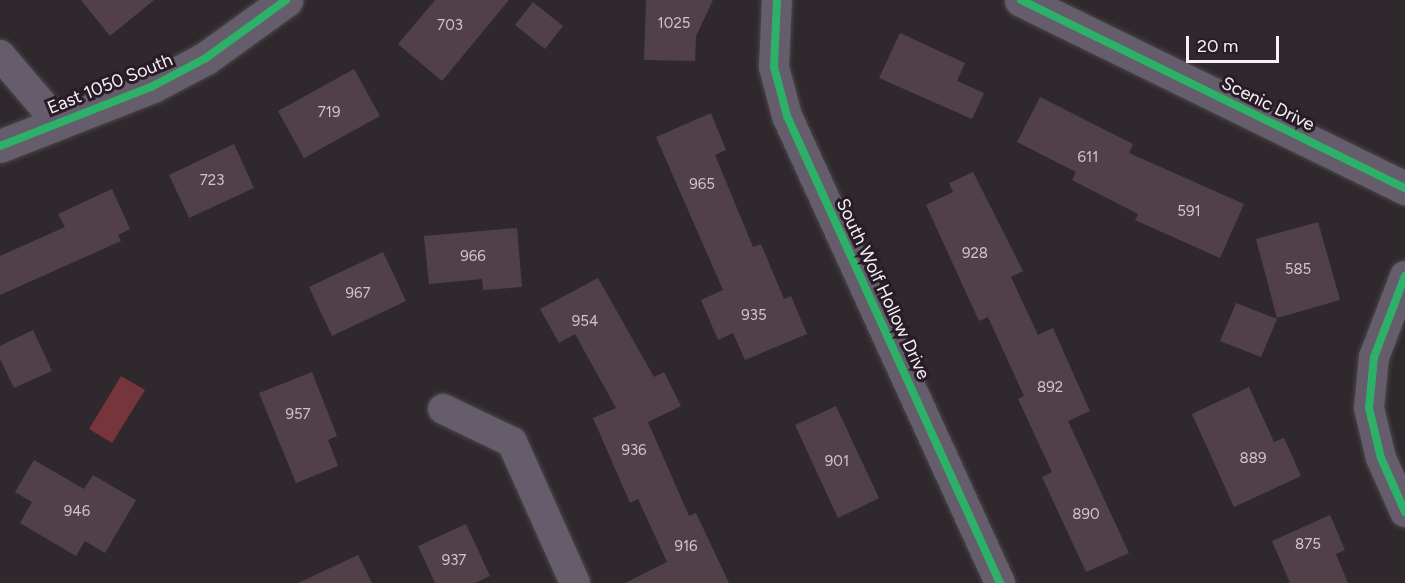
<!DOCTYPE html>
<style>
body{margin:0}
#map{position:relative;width:1405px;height:583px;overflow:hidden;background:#2f292e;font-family:Figtree,sans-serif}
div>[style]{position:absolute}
.green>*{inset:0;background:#76343b}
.building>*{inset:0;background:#524049}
.roads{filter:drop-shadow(0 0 2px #4a4649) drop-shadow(0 0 2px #4a4649)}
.minor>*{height:30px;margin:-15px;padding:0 15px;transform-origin:15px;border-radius:15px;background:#655d6b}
.tertiary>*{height:33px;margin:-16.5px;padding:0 16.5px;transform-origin:16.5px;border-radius:16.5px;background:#655d6b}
.cycleway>*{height:8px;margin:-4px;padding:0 4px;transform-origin:4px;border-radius:4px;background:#2db169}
span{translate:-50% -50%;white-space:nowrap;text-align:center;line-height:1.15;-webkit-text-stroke:6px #281d27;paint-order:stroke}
.number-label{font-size:15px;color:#cec4cc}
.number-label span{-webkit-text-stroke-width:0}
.street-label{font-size:18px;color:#f8f0f7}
.scale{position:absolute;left:1186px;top:36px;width:93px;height:27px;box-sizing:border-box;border:3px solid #f8f0f7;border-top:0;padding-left:8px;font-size:18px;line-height:21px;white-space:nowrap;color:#f8f0f7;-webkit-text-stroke:4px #281d27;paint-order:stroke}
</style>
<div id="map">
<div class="green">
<div style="clip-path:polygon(121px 376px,145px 390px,112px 443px,89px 429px)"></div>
</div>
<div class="building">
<div style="clip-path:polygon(81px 0,154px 0,110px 36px)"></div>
<div style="clip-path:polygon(435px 0,509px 0,442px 81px,398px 44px)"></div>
<div style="clip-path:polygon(646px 0,713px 0,696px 36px,695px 61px,644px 60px)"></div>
<div style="clip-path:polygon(533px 2px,563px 26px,545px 49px,515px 25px)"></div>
<div style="clip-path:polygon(900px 33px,965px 63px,957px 81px,984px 93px,972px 119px,879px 78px)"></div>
<div style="clip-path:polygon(354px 69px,380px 116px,304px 158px,278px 111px)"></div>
<div style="clip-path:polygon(1040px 97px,1133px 144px,1129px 153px,1244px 204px,1220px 258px,1135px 220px,1138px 214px,1072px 180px,1076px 172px,1017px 142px)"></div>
<div style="clip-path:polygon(711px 113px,726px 150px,715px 155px,753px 247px,761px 244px,784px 299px,791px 296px,807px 334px,745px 360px,733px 333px,718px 340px,701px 300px,723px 290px,656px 137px)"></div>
<div style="clip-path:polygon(234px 144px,254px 188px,189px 218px,169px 175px)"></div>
<div style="clip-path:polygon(973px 172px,1023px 271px,1011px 277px,1038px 335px,1053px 328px,1090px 411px,1068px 421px,1129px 553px,1086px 572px,1042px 477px,1052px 472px,1018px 399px,1024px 396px,988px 317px,979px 321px,926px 205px,953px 192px,949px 183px)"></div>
<div style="clip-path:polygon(112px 189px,130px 229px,118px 235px,121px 241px,0 295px,0 256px,65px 227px,58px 214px)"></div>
<div style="clip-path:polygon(1318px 222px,1340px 300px,1277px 318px,1256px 239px)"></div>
<div style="clip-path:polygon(517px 228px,522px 287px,483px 290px,482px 279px,429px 284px,424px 236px)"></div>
<div style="clip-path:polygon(383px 252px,406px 301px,332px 336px,309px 287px)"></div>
<div style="clip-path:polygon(598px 278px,654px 377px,664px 372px,681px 406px,648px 422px,689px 516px,696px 513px,729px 583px,625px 583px,667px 562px,638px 499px,630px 503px,593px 418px,616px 408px,575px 334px,559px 343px,540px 309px)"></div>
<div style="clip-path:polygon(1236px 303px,1277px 319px,1261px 357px,1220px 341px)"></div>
<div style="clip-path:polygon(33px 330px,52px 371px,14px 388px,0 359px,0 346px)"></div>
<div style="clip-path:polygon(312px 372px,337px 436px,328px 440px,338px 466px,296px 483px,259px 393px)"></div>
<div style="clip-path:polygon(1249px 387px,1274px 442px,1284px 438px,1301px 476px,1234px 507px,1192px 414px)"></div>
<div style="clip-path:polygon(836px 406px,879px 498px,838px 518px,795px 425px)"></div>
<div style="clip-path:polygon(34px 460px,84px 489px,93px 475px,136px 500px,105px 553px,85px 541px,76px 556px,20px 523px,32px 502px,15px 492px)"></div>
<div style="clip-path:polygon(1330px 515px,1345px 550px,1336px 554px,1348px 583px,1290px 583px,1272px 541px)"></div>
<div style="clip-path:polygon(466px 524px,490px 576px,475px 583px,435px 583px,418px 546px)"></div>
<div style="clip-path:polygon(358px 555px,372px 583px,298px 583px)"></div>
</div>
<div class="roads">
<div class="minor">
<div style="left:777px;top:0;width:67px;rotate:92.6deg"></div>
<div style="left:774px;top:67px;width:51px;rotate:75.1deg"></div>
<div style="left:787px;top:116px;width:513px;rotate:65.48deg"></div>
<div style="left:0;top:55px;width:88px;rotate:49.6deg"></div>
<div style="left:1405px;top:276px;width:87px;rotate:110.9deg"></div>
<div style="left:1374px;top:357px;width:51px;rotate:95.6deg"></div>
<div style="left:1369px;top:408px;width:51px;rotate:76.5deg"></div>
<div style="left:1381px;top:458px;width:59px;rotate:66deg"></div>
<div style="left:443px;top:409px;width:76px;rotate:25.6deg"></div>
<div style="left:512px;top:442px;width:154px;rotate:65.9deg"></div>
</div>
<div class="tertiary">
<div style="left:1021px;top:0;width:428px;rotate:26.1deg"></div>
<div style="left:0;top:146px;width:164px;rotate:-21.4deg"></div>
<div style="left:153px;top:86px;width:60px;rotate:-27.8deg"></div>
<div style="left:206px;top:58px;width:99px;rotate:-35.9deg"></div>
</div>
</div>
<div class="cycleway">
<div style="left:777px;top:0;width:67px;rotate:92.6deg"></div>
<div style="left:774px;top:67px;width:51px;rotate:75.1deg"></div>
<div style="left:787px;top:116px;width:513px;rotate:65.48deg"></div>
<div style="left:1021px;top:0;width:428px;rotate:26.1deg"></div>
<div style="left:0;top:146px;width:164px;rotate:-21.4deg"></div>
<div style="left:153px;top:86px;width:60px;rotate:-27.8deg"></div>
<div style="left:206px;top:58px;width:99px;rotate:-35.9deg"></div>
<div style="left:1405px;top:276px;width:87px;rotate:110.9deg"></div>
<div style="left:1374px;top:357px;width:51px;rotate:95.6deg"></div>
<div style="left:1369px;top:408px;width:51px;rotate:76.5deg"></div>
<div style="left:1381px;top:458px;width:59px;rotate:66deg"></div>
</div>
<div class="number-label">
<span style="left:674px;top:24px">1025</span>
<span style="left:450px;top:26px">703</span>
<span style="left:329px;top:113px">719</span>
<span style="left:1088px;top:158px">611</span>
<span style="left:212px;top:181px">723</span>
<span style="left:702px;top:185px">965</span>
<span style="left:1189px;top:212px">591</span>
<span style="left:975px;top:254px">928</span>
<span style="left:473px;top:257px">966</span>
<span style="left:1298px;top:270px">585</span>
<span style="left:358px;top:294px">967</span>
<span style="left:754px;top:316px">935</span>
<span style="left:585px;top:322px">954</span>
<span style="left:1050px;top:388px">892</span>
<span style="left:298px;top:415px">957</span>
<span style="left:634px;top:451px">936</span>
<span style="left:1253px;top:459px">889</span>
<span style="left:837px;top:462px">901</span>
<span style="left:77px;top:512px">946</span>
<span style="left:1086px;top:515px">890</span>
<span style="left:1308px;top:545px">875</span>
<span style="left:686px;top:547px">916</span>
<span style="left:454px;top:561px">937</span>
</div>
<div class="street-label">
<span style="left:110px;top:84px;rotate:-22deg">East 1050 South</span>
<span style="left:1268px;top:104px;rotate:26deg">Scenic Drive</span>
<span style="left:883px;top:289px;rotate:65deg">South Wolf Hollow Drive</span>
</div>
<div class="scale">20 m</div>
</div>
